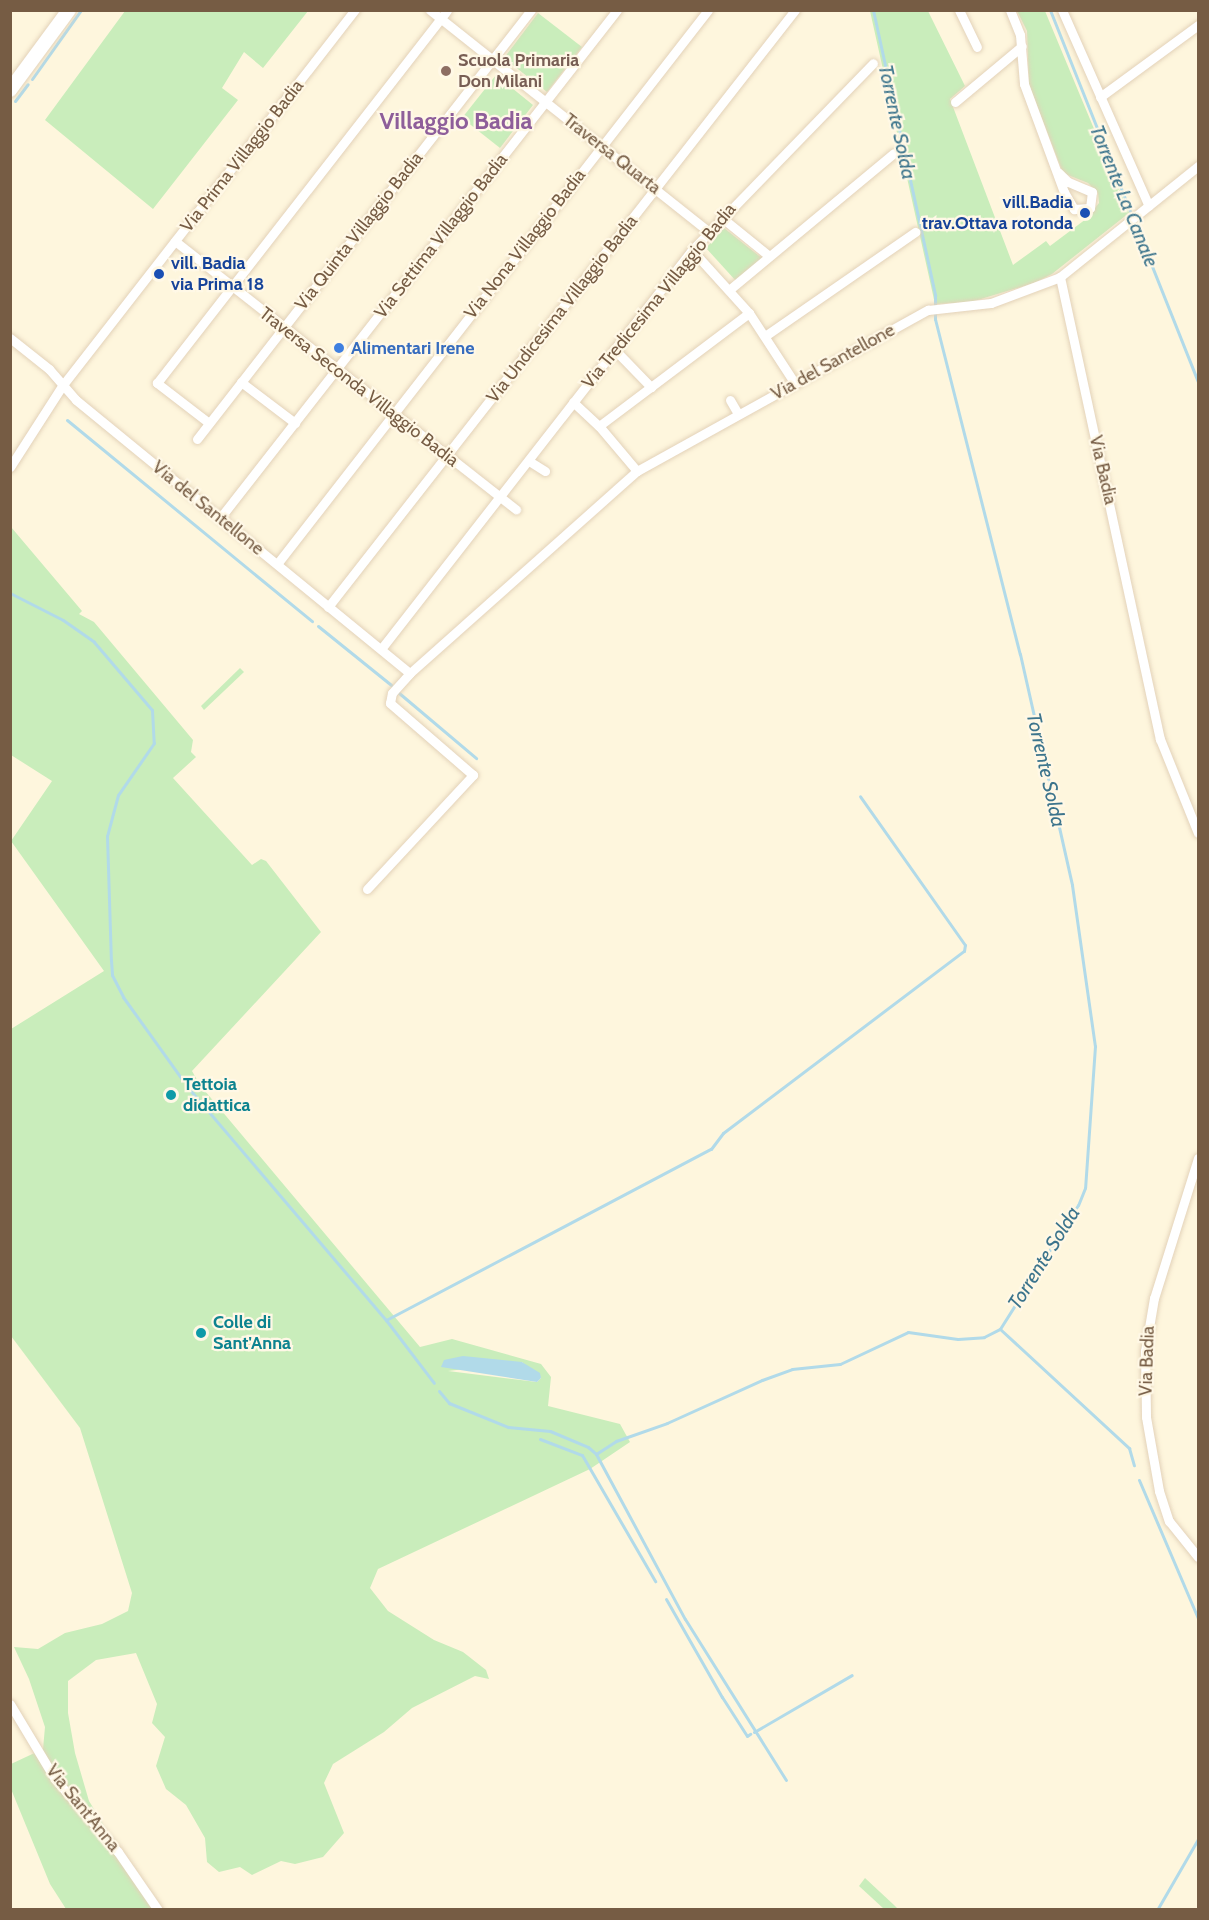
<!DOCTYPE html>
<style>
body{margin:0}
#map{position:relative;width:1209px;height:1920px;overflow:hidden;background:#fef6dd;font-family:Cabin,sans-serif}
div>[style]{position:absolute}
.green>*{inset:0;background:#c9edbb}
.water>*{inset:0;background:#b1dae9}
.stream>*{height:3px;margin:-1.5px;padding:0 1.5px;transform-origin:1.5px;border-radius:1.5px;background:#b1dae9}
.roads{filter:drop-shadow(0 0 2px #e3d2b9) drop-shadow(0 0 2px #e3d2b9)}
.minor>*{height:9px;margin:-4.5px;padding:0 4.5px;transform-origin:4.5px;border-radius:4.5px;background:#fff}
.secondary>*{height:14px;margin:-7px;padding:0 7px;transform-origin:7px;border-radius:7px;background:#fff}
.dots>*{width:16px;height:16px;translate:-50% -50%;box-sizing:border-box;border:3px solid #fff8e6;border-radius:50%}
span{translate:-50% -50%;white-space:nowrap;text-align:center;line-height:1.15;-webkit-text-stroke:4.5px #fff8e6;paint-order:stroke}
.education-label{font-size:18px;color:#785e54;font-weight:700}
.left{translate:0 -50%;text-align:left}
.street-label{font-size:18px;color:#765c44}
.transit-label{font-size:18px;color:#164399;font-weight:700}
.right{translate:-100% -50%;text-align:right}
.shop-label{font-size:18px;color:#366cbe;font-weight:700}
.culture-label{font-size:18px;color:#0d838f;font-weight:700}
.water-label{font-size:20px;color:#3c748c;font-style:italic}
.district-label{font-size:24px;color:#8e5e9a;font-weight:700}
.frame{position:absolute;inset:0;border:12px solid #765c44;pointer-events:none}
</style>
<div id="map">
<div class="green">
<div style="clip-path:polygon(125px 11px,308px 11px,263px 68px,244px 52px,222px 88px,238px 100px,153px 209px,45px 120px)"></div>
<div style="clip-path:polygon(870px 11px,928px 11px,965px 86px,950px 99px,1013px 265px,1046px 241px,1050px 246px,1086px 219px,1099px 203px,1098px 193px,1088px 183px,1063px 173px,1029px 85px,1027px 31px,1017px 11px,1045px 11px,1129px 213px,1052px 274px,1034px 283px,971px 302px,935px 304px)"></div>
<div style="clip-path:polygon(538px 13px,582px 47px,547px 92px,504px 58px)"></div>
<div style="clip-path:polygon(496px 75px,533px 105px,500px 148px,462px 118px)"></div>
<div style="clip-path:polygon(724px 228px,763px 259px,736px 281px,706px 248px)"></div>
<div style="clip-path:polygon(evenodd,11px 527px,82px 611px,79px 614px,94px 622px,193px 740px,191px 752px,196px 757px,173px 778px,252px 865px,261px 859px,266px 861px,321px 932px,192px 1071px,200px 1085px,420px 1347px,452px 1339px,541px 1364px,551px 1377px,548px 1406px,620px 1424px,630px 1442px,590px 1469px,378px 1569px,370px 1588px,388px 1611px,434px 1640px,463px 1652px,486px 1670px,489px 1679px,475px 1676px,412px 1708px,384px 1732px,333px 1764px,324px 1783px,344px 1833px,323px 1857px,295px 1864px,281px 1861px,252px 1875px,240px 1867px,219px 1872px,207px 1862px,205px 1838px,186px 1805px,166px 1789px,156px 1766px,165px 1737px,152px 1723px,157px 1704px,136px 1653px,96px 1660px,68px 1681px,68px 1713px,75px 1753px,89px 1801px,156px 1909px,66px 1909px,50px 1884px,11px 1789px,11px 1764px,43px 1749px,45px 1727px,29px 1679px,14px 1647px,38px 1649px,65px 1633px,102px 1624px,128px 1611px,132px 1593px,80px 1428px,11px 1336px,11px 1029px,104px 971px,11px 841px,52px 781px,11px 755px,11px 527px,522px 1362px,541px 1378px,537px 1382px,448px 1371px,522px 1362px)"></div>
<div style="clip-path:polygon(240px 668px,244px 672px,204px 710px,201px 706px)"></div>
<div style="clip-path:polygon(865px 1878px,894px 1905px,898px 1909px,884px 1909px,859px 1886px)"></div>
</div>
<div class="water">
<div style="clip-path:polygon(463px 1356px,522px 1362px,540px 1373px,541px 1378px,537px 1382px,441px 1367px,444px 1360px)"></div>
</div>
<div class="stream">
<div style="left:873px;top:10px;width:292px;rotate:77.7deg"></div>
<div style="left:935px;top:295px;width:24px;rotate:90deg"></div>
<div style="left:935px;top:319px;width:346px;rotate:75.8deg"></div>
<div style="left:1020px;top:654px;width:237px;rotate:77.3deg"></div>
<div style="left:1072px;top:885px;width:163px;rotate:81.9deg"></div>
<div style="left:1095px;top:1046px;width:142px;rotate:94deg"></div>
<div style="left:1085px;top:1188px;width:18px;rotate:112deg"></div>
<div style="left:1078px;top:1205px;width:146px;rotate:122.2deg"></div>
<div style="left:1000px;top:1329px;width:176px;rotate:42.7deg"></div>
<div style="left:1129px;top:1448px;width:18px;rotate:74deg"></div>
<div style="left:1050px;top:10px;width:400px;rotate:68.3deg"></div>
<div style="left:32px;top:79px;width:85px;rotate:-54.6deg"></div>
<div style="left:15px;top:101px;width:21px;rotate:-53deg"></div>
<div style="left:67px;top:420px;width:317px;rotate:39.4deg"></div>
<div style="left:10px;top:593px;width:59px;rotate:27deg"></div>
<div style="left:63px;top:620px;width:38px;rotate:35deg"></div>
<div style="left:94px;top:642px;width:89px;rotate:49.5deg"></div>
<div style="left:152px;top:710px;width:33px;rotate:87deg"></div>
<div style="left:154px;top:743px;width:63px;rotate:124.7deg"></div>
<div style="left:118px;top:795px;width:42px;rotate:105deg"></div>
<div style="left:107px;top:836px;width:124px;rotate:88.2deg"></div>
<div style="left:111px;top:960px;width:15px;rotate:86deg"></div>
<div style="left:112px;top:975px;width:25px;rotate:63deg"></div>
<div style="left:123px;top:997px;width:101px;rotate:54.3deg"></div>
<div style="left:318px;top:626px;width:94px;rotate:38.9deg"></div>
<div style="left:399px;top:693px;width:101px;rotate:40.2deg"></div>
<div style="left:191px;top:1091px;width:301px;rotate:49.6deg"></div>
<div style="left:386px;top:1320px;width:79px;rotate:52.7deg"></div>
<div style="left:386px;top:1320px;width:367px;rotate:-27.8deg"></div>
<div style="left:711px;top:1149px;width:20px;rotate:-53deg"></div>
<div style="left:723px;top:1133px;width:302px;rotate:-37.1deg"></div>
<div style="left:964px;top:951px;width:6px;rotate:-81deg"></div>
<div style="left:965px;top:945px;width:182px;rotate:-125.2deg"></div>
<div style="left:439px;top:1391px;width:16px;rotate:50deg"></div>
<div style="left:449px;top:1403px;width:64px;rotate:22.1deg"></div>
<div style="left:508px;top:1427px;width:42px;rotate:5.4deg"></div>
<div style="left:550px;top:1431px;width:41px;rotate:22.8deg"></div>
<div style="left:588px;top:1447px;width:11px;rotate:41deg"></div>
<div style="left:596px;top:1454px;width:187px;rotate:61.7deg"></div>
<div style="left:685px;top:1619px;width:190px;rotate:57.9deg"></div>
<div style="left:540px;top:1439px;width:45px;rotate:20.9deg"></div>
<div style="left:582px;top:1455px;width:146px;rotate:59.9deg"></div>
<div style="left:596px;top:1454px;width:24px;rotate:-33deg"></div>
<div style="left:616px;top:1441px;width:54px;rotate:-19.4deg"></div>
<div style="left:667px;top:1423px;width:104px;rotate:-24.4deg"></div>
<div style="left:762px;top:1380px;width:32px;rotate:-20deg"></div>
<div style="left:792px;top:1369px;width:48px;rotate:-5.9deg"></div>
<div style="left:840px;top:1364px;width:75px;rotate:-25.2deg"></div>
<div style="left:908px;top:1332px;width:50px;rotate:8deg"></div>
<div style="left:958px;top:1339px;width:26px;rotate:-4deg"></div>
<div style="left:984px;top:1337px;width:18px;rotate:-27deg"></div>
<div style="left:1139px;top:1480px;width:150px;rotate:66.9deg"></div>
<div style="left:666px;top:1599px;width:113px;rotate:60.3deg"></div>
<div style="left:722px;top:1697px;width:46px;rotate:57.3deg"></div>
<div style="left:747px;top:1736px;width:4px;rotate:-34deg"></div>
<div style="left:754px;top:1732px;width:113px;rotate:-30.2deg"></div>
<div style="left:1157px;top:1910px;width:82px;rotate:-60deg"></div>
</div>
<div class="roads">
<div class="minor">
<div style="left:430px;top:10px;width:355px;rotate:38.5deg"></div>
<div style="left:959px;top:10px;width:41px;rotate:64.1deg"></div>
<div style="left:1010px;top:10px;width:27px;rotate:68deg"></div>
<div style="left:1020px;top:35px;width:49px;rotate:85.3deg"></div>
<div style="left:1024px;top:84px;width:115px;rotate:69.7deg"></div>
<div style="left:1064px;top:192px;width:20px;rotate:60deg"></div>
<div style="left:1074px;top:209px;width:16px;rotate:-4deg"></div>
<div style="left:1090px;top:208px;width:16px;rotate:-83deg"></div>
<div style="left:1092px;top:192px;width:26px;rotate:-157deg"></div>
<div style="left:1068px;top:182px;width:13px;rotate:-135deg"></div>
<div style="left:1062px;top:10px;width:214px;rotate:66.1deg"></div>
<div style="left:1100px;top:97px;width:122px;rotate:-36.3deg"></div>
<div style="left:955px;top:102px;width:87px;rotate:-39.9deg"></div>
<div style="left:721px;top:217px;width:62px;rotate:39.1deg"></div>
<div style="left:175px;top:241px;width:434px;rotate:38.2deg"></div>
<div style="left:692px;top:250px;width:85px;rotate:47.9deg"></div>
<div style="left:749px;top:313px;width:82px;rotate:56.9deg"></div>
<div style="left:1060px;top:277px;width:473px;rotate:77.8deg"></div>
<div style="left:1160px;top:739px;width:101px;rotate:68deg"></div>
<div style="left:729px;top:290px;width:214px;rotate:-39.7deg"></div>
<div style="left:765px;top:336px;width:183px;rotate:-34.7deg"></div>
<div style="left:10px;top:338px;width:50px;rotate:38.5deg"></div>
<div style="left:49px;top:369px;width:41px;rotate:48.9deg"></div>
<div style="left:76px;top:400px;width:431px;rotate:39.3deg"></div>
<div style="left:410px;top:673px;width:304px;rotate:-41.7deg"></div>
<div style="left:637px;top:471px;width:333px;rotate:-29deg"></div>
<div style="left:928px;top:310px;width:63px;rotate:-6.3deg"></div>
<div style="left:991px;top:303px;width:74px;rotate:-20.6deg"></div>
<div style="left:1060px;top:277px;width:177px;rotate:-38.8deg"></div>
<div style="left:615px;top:350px;width:52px;rotate:45.8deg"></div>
<div style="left:241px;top:382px;width:68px;rotate:37.2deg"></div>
<div style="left:730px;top:400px;width:16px;rotate:60deg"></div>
<div style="left:573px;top:402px;width:35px;rotate:43deg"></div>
<div style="left:599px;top:426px;width:59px;rotate:49.8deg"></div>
<div style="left:209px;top:423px;width:66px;rotate:-142.4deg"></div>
<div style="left:157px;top:383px;width:472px;rotate:-52.1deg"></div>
<div style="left:599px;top:426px;width:188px;rotate:-37deg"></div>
<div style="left:197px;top:439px;width:544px;rotate:-52.1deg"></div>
<div style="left:529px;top:461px;width:19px;rotate:32deg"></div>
<div style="left:10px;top:467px;width:96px;rotate:-57.3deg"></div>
<div style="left:62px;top:386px;width:477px;rotate:-52.1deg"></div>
<div style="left:220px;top:518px;width:645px;rotate:-51.99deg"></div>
<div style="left:277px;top:564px;width:702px;rotate:-52.12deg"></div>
<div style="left:328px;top:607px;width:758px;rotate:-51.97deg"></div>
<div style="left:381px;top:649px;width:506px;rotate:-52.07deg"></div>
<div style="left:692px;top:250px;width:260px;rotate:-45.9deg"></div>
<div style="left:367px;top:889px;width:156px;rotate:-47.1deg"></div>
<div style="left:473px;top:775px;width:110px;rotate:-139.1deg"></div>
<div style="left:390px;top:703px;width:10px;rotate:-79deg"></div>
<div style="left:392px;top:693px;width:27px;rotate:-48deg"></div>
<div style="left:1198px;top:1158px;width:147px;rotate:107.4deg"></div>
<div style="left:1154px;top:1298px;width:54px;rotate:99.6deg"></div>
<div style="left:1145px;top:1351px;width:66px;rotate:89.1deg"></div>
<div style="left:1146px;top:1417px;width:75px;rotate:80deg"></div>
<div style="left:1159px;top:1491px;width:32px;rotate:72deg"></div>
<div style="left:1169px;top:1521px;width:46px;rotate:51.1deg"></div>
<div style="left:10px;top:1704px;width:87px;rotate:59deg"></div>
<div style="left:55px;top:1779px;width:96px;rotate:49.2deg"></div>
<div style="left:118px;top:1852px;width:70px;rotate:55.4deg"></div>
</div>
<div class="secondary">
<div style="left:10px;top:90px;width:99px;rotate:-53.6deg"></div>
</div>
</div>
<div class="dots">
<div style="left:446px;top:71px;background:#8d6e63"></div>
<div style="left:1085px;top:213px;background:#1a4fb4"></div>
<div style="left:159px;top:274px;background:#1a4fb4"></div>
<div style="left:339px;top:348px;background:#3f7fe0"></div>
<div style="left:171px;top:1095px;background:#0f9aa8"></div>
<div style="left:201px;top:1333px;background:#0f9aa8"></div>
</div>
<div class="education-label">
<span class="left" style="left:458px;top:71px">Scuola Primaria<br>Don Milani</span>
</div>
<div class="street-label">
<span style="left:612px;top:154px;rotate:38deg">Traversa Quarta</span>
<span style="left:242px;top:156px;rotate:-52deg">Via Prima Villaggio Badia</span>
<span style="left:359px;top:231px;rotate:-52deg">Via Quinta Villaggio Badia</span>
<span style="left:441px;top:236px;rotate:-52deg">Via Settima Villaggio Badia</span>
<span style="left:525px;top:244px;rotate:-52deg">Via Nona Villaggio Badia</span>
<span style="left:659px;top:296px;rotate:-51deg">Via Tredicesima Villaggio Badia</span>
<span style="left:562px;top:309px;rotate:-52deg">Via Undicesima Villaggio Badia</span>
<span style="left:833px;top:362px;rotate:-29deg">Via del Santellone</span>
<span style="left:359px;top:387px;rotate:38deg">Traversa Seconda Villaggio Badia</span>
<span style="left:1103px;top:470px;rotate:77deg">Via Badia</span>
<span style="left:208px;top:508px;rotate:39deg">Via del Santellone</span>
<span style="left:1147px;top:1361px;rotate:-88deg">Via Badia</span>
<span style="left:83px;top:1808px;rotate:51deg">Via Sant'Anna</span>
</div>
<div class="transit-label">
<span class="right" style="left:1073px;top:213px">vill.Badia<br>trav.Ottava rotonda</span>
<span class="left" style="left:171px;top:274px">vill. Badia<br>via Prima 18</span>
</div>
<div class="shop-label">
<span class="left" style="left:351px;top:348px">Alimentari Irene</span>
</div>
<div class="culture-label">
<span class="left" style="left:183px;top:1095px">Tettoia<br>didattica</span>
<span class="left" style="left:213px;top:1333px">Colle di<br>Sant'Anna</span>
</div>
<div class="water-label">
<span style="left:897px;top:122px;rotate:78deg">Torrente Solda</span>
<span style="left:1124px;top:196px;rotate:68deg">Torrente La Canale</span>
<span style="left:1046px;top:770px;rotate:77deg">Torrente Solda</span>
<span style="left:1044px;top:1258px;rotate:-58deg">Torrente Solda</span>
</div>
<div class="district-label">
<span style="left:456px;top:121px">Villaggio Badia</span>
</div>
<div class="frame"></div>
</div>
